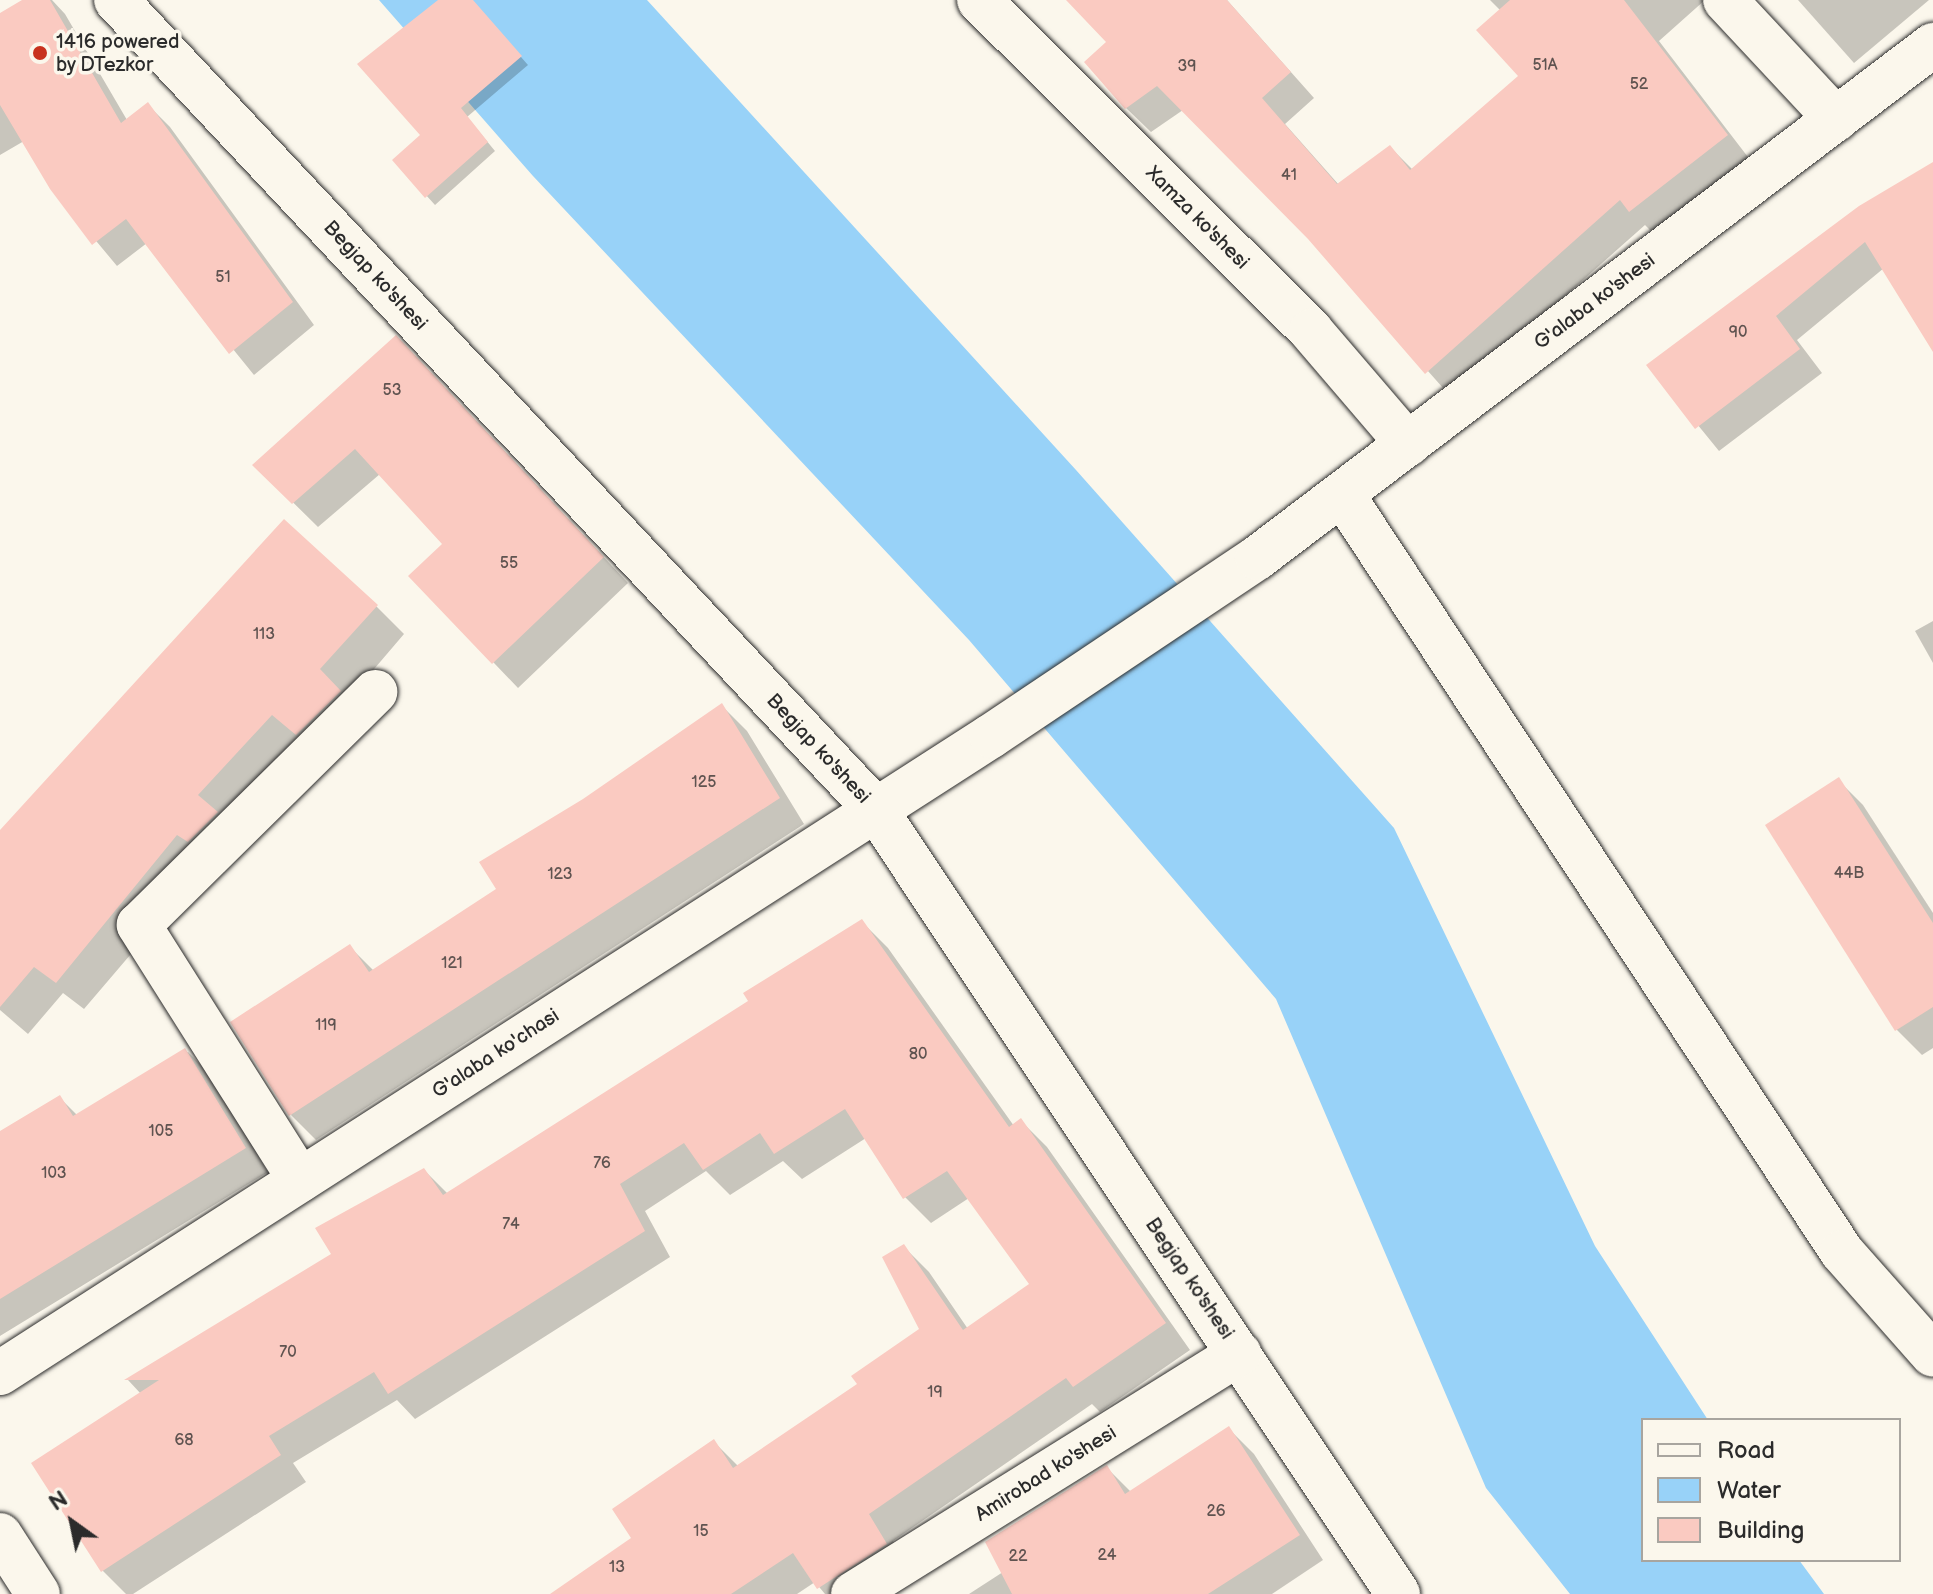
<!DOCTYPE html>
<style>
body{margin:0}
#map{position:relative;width:1933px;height:1594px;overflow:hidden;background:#fbf7ec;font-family:"Balsamiq Sans",sans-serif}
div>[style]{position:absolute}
.water>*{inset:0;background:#98d2f8}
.shadow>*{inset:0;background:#0003}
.building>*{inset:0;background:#facac1}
.roads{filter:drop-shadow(0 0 2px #2b2b2b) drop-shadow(0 0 2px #2b2b2b)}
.minor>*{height:44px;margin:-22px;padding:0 22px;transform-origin:22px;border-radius:22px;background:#fbf7ec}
.dots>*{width:22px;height:22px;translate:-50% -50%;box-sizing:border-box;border:4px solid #fbf7ec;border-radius:50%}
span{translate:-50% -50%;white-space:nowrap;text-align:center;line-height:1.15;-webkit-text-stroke:7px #fbf7ec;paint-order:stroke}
.number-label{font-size:16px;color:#5f5350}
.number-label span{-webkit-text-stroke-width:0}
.poi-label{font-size:20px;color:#2b2b2b}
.left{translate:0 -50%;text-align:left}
.street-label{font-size:20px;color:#2b2b2b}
.legend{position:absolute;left:1641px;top:1418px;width:260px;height:144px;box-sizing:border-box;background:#fbf7ec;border:2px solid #a8a59f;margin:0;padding:10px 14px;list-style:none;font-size:24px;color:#2b2b2b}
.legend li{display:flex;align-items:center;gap:16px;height:40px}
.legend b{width:40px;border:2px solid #a8a59f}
.north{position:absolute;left:32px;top:1482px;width:80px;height:80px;-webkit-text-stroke:6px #fbf7ec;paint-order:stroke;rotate:327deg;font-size:22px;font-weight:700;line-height:32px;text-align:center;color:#2b2b2b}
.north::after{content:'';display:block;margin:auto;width:28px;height:36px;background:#2b2b2b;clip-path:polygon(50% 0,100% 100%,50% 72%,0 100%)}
</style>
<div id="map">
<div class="water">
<div style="clip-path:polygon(379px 0,647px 0,1076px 470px,1394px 828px,1595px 1246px,1708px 1420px,1643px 1420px,1643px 1560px,1799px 1560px,1824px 1594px,1570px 1594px,1486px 1488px,1276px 999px,969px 640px,533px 176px)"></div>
</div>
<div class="shadow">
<div style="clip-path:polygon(27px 0,52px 0,65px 14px,127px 120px,148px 105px,170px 127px,314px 325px,254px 375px,147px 243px,117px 266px,52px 188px,24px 141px,0 155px,0 16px)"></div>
<div style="clip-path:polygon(439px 0,471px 0,528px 65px,467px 117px,495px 151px,435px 205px,395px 161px,423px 136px)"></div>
<div style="clip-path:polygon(1068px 0,1227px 0,1314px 98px,1285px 124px,1339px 185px,1390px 147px,1413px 170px,1521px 76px,1501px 11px,1490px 0,1705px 0,1659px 41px,1751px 161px,1655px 235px,1645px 225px,1451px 397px,1310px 238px,1183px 110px,1151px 132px,1126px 108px,1109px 42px)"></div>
<div style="clip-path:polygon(1798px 0,1929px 0,1854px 63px)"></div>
<div style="clip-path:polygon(1933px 164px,1933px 344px,1884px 268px,1797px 340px,1822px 373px,1719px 451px,1649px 365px)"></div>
<div style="clip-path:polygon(421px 363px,628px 583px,518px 688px,411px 576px,444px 544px,380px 474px,318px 527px,255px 465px)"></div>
<div style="clip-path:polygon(376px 606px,404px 634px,84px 1009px,63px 993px,28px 1034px,0 1010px,0 832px)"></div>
<div style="clip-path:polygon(1933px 621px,1933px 663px,1915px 631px)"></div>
<div style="clip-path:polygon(722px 706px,747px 731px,804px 824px,316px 1140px,291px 1115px,350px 947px,374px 971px,499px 890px,584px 801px)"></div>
<div style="clip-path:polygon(1838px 780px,1863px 805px,1933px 913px,1933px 1048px,1922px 1055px,1897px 1030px,1768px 826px)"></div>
<div style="clip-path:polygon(862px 922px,888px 948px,1014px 1126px,1021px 1121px,1047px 1147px,1190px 1350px,1100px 1412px,1092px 1404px,893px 1541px,911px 1570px,875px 1594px,825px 1594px,815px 1582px,797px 1594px,554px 1594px,634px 1538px,714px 1442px,739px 1467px,860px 1385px,922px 1330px,903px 1246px,929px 1272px,968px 1329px,1032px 1284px,969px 1198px,931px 1223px,905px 1197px,866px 1138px,802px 1179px,783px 1161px,730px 1195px,706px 1171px,645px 1211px,670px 1257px,415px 1419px,397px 1400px,293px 1463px,306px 1482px,133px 1594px,126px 1594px,103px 1571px,34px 1463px,141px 1394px,128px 1380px,334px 1254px,424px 1170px,448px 1194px,751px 1002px)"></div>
<div style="clip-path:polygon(188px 1052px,211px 1075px,268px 1172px,0 1336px,0 1133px,59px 1097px,78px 1116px)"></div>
<div style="clip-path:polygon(1229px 1429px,1254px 1454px,1323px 1560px,1272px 1594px,969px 1594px,1003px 1572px,1107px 1468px,1131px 1492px)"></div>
</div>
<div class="building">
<div style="clip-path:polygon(22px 0,50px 0,121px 123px,148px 102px,293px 302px,229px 354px,126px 219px,92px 245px,50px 189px,0 105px,0 13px)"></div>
<div style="clip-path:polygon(438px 0,473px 0,522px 56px,461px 108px,488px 142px,425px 198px,392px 160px,420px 135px,357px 64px)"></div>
<div style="clip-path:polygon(1066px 0,1227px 0,1291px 72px,1262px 98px,1337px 184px,1390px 145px,1410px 170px,1518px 76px,1476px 30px,1510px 0,1624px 0,1728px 135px,1629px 212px,1620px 200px,1425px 374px,1308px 239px,1157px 86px,1125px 109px,1084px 62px,1106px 42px)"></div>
<div style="clip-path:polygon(1933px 162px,1933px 352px,1865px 242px,1776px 316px,1800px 349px,1695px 429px,1646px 365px,1859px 206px)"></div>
<div style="clip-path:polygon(396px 335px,604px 557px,492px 664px,408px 576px,442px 544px,355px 449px,292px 504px,252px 465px)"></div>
<div style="clip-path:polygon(284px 519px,378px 605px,320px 669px,341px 691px,296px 735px,272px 715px,198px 795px,218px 812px,188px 842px,177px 835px,56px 983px,34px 967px,0 1007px,0 830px)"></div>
<div style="clip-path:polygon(722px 703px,780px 798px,289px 1116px,230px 1022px,350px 944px,369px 972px,496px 889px,479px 862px,583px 799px)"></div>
<div style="clip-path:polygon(1839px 777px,1933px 923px,1933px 1007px,1895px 1031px,1765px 825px)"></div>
<div style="clip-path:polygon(862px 919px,1009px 1127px,1021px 1118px,1166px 1323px,1073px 1387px,1066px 1378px,869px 1514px,887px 1544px,817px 1589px,793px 1553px,731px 1594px,550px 1594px,631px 1538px,612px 1509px,714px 1439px,733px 1468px,857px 1384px,851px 1376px,919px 1329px,882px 1257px,904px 1244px,963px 1330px,1029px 1284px,947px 1171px,903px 1199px,845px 1109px,774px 1154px,760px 1133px,703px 1170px,684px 1143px,620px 1184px,645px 1231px,388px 1394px,374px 1372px,269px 1436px,281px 1455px,101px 1572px,31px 1463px,159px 1380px,124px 1380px,331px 1254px,315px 1228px,424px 1168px,443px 1195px,748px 1001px,743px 993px)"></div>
<div style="clip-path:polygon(185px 1048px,246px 1148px,0 1299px,0 1131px,60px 1095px,73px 1116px)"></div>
<div style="clip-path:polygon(1229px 1426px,1300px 1535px,1208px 1594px,1012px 1594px,985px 1542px,1107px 1465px,1125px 1494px)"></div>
</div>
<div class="roads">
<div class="minor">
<div style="left:116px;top:0;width:1111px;rotate:46.82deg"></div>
<div style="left:876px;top:810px;width:942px;rotate:56.34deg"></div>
<div style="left:979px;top:0;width:469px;rotate:44.9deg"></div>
<div style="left:1311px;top:331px;width:149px;rotate:49.4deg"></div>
<div style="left:1725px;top:0;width:163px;rotate:47deg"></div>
<div style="left:1342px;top:494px;width:908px;rotate:56.59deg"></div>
<div style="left:1842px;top:1252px;width:137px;rotate:48.5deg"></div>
<div style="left:300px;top:1180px;width:302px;rotate:-122.3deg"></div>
<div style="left:139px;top:925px;width:332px;rotate:-44.6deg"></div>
<div style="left:0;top:1373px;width:1178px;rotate:-32.73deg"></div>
<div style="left:991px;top:736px;width:320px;rotate:-33.8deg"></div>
<div style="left:1257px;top:558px;width:849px;rotate:-37.19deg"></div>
<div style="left:0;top:1535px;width:70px;rotate:57.2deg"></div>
<div style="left:853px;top:1594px;width:455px;rotate:-31.9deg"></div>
</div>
</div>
<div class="dots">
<div style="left:40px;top:53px;background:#c8321e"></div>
</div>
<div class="number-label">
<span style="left:1545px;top:66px">51A</span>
<span style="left:1187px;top:67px">39</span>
<span style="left:1639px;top:85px">52</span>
<span style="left:1289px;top:176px">41</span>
<span style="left:223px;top:278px">51</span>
<span style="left:1738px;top:333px">90</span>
<span style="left:392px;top:391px">53</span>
<span style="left:509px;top:564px">55</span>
<span style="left:264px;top:635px">113</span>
<span style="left:704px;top:783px">125</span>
<span style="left:1849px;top:874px">44B</span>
<span style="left:560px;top:875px">123</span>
<span style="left:452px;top:964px">121</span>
<span style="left:326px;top:1026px">119</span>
<span style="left:918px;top:1055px">80</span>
<span style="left:161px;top:1132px">105</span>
<span style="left:602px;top:1164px">76</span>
<span style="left:54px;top:1174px">103</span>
<span style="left:511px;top:1225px">74</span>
<span style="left:288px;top:1353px">70</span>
<span style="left:935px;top:1393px">19</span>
<span style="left:184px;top:1441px">68</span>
<span style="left:1216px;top:1512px">26</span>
<span style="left:701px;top:1532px">15</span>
<span style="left:1107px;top:1556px">24</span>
<span style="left:1018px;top:1557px">22</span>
<span style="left:617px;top:1568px">13</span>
</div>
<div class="poi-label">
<span class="left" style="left:56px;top:54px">1416 powered<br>by DTezkor</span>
</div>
<div class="street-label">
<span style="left:1197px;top:218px;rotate:45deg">Xamza ko'shesi</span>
<span style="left:375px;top:276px;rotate:47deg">Begjap ko'shesi</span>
<span style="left:1595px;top:302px;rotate:-37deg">G'alaba ko'shesi</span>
<span style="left:818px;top:749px;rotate:47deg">Begjap ko'shesi</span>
<span style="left:496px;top:1054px;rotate:-33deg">G'alaba ko'chasi</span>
<span style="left:1189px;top:1279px;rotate:56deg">Begjap ko'shesi</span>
<span style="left:1046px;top:1474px;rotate:-32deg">Amirobad ko'shesi</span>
</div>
<ul class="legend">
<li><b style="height:10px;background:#fbf7ec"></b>Road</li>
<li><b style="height:22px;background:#98d2f8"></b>Water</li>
<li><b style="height:22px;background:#facac1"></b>Building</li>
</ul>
<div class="north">N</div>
</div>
